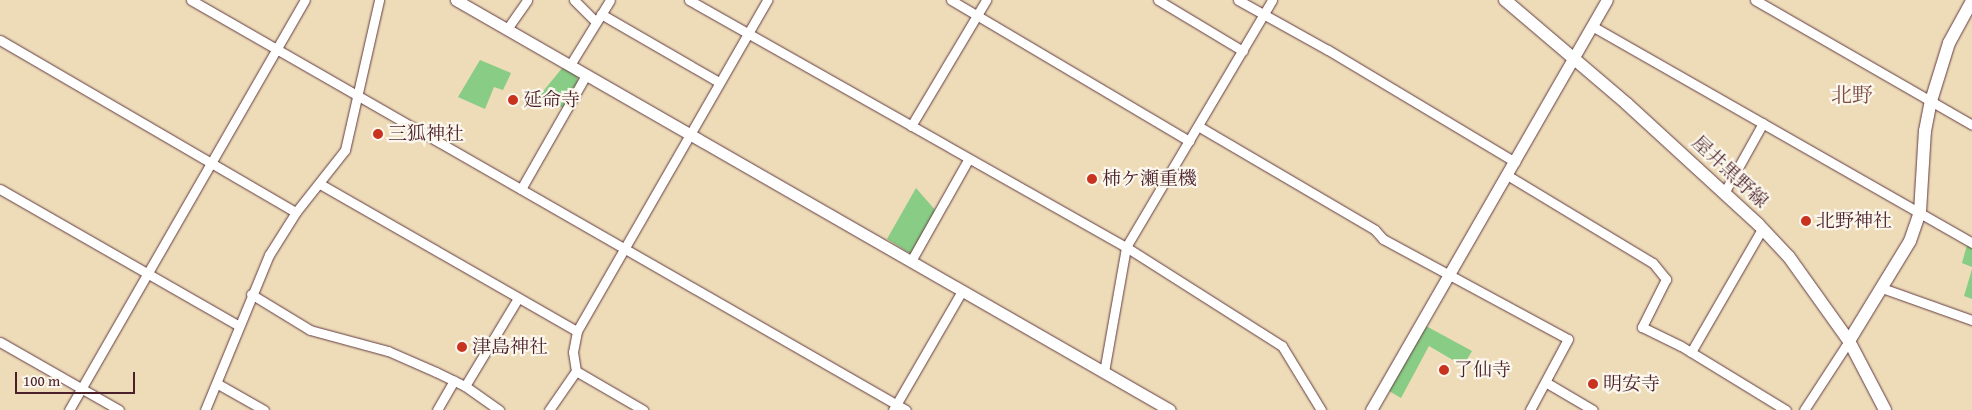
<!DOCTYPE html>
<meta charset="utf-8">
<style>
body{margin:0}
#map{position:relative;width:1972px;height:410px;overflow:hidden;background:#eedcb9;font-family:"Gentium Book Plus","Noto Serif JP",serif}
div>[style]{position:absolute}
.green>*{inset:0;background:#88cc85}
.roads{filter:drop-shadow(0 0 1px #633b40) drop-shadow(0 0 1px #633b40)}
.minor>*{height:9px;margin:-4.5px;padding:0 4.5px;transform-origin:4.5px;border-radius:4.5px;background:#fff}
.tertiary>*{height:11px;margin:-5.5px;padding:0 5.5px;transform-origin:5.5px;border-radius:5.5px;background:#fff}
.secondary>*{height:12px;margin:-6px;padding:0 6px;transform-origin:6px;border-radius:6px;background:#fff}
.dots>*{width:14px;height:14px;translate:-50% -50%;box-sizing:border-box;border:2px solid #fbf7ec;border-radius:50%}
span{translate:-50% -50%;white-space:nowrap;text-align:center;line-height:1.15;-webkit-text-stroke:4.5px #fbf7ec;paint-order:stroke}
.poi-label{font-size:19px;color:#4a1f2b}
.left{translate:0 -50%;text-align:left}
.street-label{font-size:19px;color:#4a1f2b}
.quarter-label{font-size:21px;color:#7e4c44}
.scale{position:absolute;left:15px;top:372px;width:120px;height:22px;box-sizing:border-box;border:2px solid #4a1f2b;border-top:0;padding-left:6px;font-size:15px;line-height:18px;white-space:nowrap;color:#4a1f2b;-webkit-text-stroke:4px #fbf7ec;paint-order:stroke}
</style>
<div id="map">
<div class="green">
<div style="clip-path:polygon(480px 60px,511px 73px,503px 90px,494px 87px,485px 109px,458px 97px)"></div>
<div style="clip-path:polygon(563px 67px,577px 75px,578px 82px,563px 108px,540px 95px)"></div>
<div style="clip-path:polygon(916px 188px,936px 211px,911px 254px,887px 239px)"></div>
<div style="clip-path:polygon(1967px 245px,1972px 247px,1972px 267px,1962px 263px)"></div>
<div style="clip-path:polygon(1972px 269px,1972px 299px,1964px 296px)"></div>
<div style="clip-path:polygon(1426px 326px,1472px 351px,1463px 366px,1429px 346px,1401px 398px,1389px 391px)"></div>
</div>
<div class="roads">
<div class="minor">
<div style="left:191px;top:0;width:824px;rotate:29.83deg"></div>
<div style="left:574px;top:0;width:31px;rotate:45deg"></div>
<div style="left:689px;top:0;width:502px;rotate:29.48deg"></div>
<div style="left:1126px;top:247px;width:185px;rotate:32.4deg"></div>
<div style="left:1282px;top:346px;width:75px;rotate:58.6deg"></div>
<div style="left:951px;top:0;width:277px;rotate:30.6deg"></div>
<div style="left:1158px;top:0;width:99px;rotate:31deg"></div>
<div style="left:1238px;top:0;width:103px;rotate:29.1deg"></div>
<div style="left:1328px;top:50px;width:218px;rotate:30.9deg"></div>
<div style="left:1755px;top:0;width:250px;rotate:29.9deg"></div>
<div style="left:601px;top:14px;width:136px;rotate:30deg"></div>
<div style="left:1592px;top:26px;width:438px;rotate:29.7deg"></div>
<div style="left:507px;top:29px;width:35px;rotate:-55deg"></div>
<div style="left:0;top:40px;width:342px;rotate:30.2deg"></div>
<div style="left:570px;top:65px;width:76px;rotate:-58.4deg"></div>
<div style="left:911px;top:126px;width:147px;rotate:-59.2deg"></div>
<div style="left:1198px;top:126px;width:205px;rotate:30.4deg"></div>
<div style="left:1375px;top:230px;width:12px;rotate:48deg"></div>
<div style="left:1383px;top:239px;width:210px;rotate:28.4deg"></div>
<div style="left:1568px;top:339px;width:81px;rotate:118.2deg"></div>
<div style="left:1507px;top:175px;width:170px;rotate:31.1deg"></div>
<div style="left:1653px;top:263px;width:21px;rotate:51deg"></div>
<div style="left:1666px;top:279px;width:54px;rotate:116.6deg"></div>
<div style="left:1642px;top:327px;width:43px;rotate:26deg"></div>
<div style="left:1681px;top:346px;width:123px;rotate:31.4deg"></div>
<div style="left:320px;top:184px;width:296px;rotate:29.8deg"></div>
<div style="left:0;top:189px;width:275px;rotate:29.8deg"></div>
<div style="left:521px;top:189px;width:131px;rotate:-60.3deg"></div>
<div style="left:1724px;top:193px;width:80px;rotate:-60.9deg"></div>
<div style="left:911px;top:261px;width:116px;rotate:-60.6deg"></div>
<div style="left:1882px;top:288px;width:96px;rotate:19.6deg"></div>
<div style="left:251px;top:294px;width:69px;rotate:31.4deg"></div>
<div style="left:310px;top:330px;width:81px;rotate:15.1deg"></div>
<div style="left:388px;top:351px;width:52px;rotate:23.6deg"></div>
<div style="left:436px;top:372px;width:32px;rotate:26deg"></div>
<div style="left:465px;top:386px;width:42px;rotate:35.2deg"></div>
<div style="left:0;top:342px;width:137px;rotate:29.7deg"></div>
<div style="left:1691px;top:352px;width:142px;rotate:-60deg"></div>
<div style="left:576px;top:371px;width:78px;rotate:30.2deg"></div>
<div style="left:1104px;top:372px;width:127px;rotate:-80deg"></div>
<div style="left:1126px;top:247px;width:287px;rotate:-59.4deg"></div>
<div style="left:1547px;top:383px;width:53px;rotate:30.4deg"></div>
<div style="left:218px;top:384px;width:53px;rotate:29.5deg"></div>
<div style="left:465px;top:386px;width:103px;rotate:-58.9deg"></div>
<div style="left:69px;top:410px;width:473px;rotate:-60.1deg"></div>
<div style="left:205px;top:410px;width:168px;rotate:-67.6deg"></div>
<div style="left:269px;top:255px;width:51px;rotate:-57.9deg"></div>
<div style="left:296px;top:212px;width:79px;rotate:-51.7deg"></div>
<div style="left:345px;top:150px;width:154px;rotate:-77.2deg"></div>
<div style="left:437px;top:410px;width:34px;rotate:-60deg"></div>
<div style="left:549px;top:410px;width:47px;rotate:-55.3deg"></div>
<div style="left:576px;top:371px;width:19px;rotate:-99deg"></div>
<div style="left:573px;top:352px;width:21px;rotate:-79deg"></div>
<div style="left:577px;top:331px;width:382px;rotate:-60.1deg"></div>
<div style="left:893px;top:410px;width:138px;rotate:-59.9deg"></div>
<div style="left:1804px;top:410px;width:82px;rotate:-56.9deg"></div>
</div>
<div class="tertiary">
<div style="left:456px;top:0;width:823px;rotate:29.87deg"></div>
<div style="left:1371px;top:410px;width:473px;rotate:-60.1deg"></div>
</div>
<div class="secondary">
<div style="left:1505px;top:0;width:160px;rotate:40.4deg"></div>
<div style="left:1627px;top:104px;width:178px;rotate:42.5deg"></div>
<div style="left:1758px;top:224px;width:45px;rotate:46.8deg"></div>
<div style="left:1789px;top:257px;width:103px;rotate:54.5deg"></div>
<div style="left:1849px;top:341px;width:78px;rotate:62.4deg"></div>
<div style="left:1849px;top:341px;width:117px;rotate:-58.6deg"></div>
<div style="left:1910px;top:241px;width:31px;rotate:-71deg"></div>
<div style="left:1920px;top:212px;width:81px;rotate:-86.5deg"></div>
<div style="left:1925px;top:131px;width:31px;rotate:-79deg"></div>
<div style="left:1931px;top:101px;width:61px;rotate:-72.8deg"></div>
<div style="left:1949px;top:43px;width:48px;rotate:-61.3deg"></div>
</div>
</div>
<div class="dots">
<div style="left:513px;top:100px;background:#c8321e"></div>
<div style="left:378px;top:134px;background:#c8321e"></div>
<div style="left:1092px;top:179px;background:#c8321e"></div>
<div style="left:1806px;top:221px;background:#c8321e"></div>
<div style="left:462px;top:347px;background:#c8321e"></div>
<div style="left:1444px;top:370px;background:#c8321e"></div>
<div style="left:1593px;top:384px;background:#c8321e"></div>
</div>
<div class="poi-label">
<span class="left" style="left:523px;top:100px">延命寺</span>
<span class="left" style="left:388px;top:134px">三狐神社</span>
<span class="left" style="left:1102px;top:179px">柿ケ瀬重機</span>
<span class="left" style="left:1816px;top:221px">北野神社</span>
<span class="left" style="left:472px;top:347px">津島神社</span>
<span class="left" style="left:1454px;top:370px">了仙寺</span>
<span class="left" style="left:1603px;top:384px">明安寺</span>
</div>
<div class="street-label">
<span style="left:1730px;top:172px;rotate:43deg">屋井黒野線</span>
</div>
<div class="quarter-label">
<span style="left:1852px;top:95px">北野</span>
</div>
<div class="scale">100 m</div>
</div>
